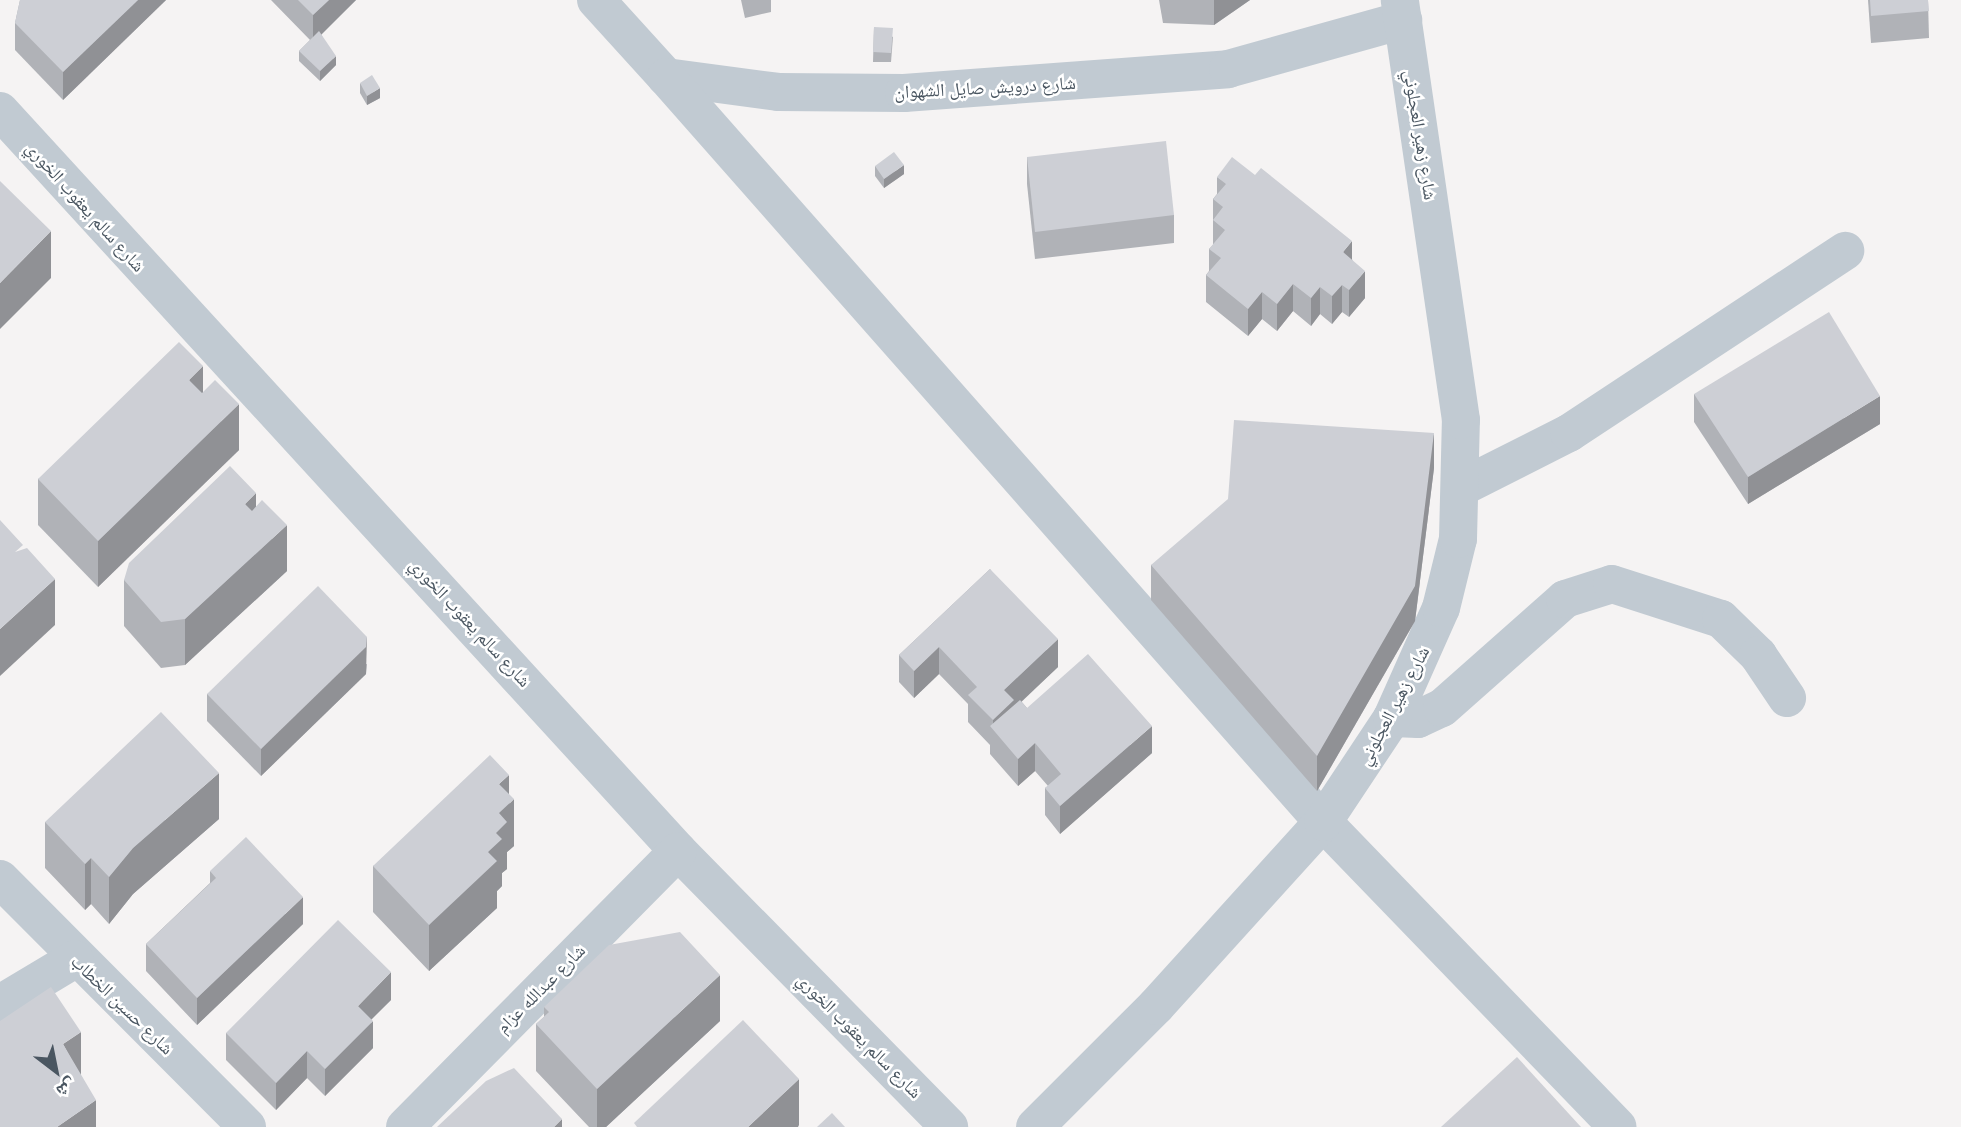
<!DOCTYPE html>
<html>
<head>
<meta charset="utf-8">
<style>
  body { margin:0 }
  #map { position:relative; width:1961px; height:1127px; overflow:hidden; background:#f5f3f3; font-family:"PT Sans","Noto Naskh Arabic",sans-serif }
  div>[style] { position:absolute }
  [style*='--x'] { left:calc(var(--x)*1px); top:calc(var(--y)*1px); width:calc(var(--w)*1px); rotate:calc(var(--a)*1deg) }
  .minor>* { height:38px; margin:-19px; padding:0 19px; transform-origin:19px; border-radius:19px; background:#c1cad2 }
  .wall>* { inset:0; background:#b0b2b7 }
  .shaded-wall>* { inset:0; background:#909195 }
  .building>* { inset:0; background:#cdcfd5 }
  span { translate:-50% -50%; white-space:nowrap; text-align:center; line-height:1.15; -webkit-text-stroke:5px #fff; paint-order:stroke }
  .street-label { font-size:18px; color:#4a5661 }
  .north { position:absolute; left:21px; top:1036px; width:70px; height:70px; -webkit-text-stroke:5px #fff; paint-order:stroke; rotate:148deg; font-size:19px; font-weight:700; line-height:28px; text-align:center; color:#4a5661 }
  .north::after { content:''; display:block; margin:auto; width:24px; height:32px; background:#4a5661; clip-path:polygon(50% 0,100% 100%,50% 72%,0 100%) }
</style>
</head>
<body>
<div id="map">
  <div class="minor">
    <i style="--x:596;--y:0;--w:104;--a:47.7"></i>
    <i style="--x:666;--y:77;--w:113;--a:7.6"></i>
    <i style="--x:778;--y:92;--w:126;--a:0.5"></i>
    <i style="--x:904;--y:93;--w:325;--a:-4.2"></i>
    <i style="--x:1228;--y:69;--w:182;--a:-15.6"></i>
    <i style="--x:666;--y:77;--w:993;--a:48.59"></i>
    <i style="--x:1323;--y:822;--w:424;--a:46"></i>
    <i style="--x:0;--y:111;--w:1004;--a:47.5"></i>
    <i style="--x:678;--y:851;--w:387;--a:45.5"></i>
    <i style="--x:1462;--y:487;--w:120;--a:-26.8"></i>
    <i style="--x:1569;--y:433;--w:331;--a:-33.4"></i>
    <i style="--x:1392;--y:718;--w:26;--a:2"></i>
    <i style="--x:1418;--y:719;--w:26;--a:-25"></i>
    <i style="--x:1442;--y:708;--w:164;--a:-41.5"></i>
    <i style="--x:1565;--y:599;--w:49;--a:-17.7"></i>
    <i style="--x:1612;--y:584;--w:114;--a:17.8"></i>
    <i style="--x:1721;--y:619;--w:52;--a:44.2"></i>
    <i style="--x:1758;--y:655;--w:52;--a:56"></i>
    <i style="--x:0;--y:879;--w:350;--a:45.1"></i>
    <i style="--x:0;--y:1004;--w:87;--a:-31"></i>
    <i style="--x:405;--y:1127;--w:388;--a:-45.3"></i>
    <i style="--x:1035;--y:1127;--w:171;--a:-45"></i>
    <i style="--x:1156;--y:1006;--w:248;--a:-47.8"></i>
    <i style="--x:1323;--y:822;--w:125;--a:-56.4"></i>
    <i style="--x:1392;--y:718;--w:120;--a:-66"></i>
    <i style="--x:1441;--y:608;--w:71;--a:-76.2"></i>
    <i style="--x:1458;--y:539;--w:119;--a:-88.6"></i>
    <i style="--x:1461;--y:420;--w:424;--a:-98.3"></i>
  </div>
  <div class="wall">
    <i style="clip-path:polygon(20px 0,166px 0,63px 100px,15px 50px,15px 23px)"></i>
    <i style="clip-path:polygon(271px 0,356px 0,321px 34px,336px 65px,320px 81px,299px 61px,299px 51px,310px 40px)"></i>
    <i style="clip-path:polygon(741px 0,771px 0,771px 12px,745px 18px)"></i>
    <i style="clip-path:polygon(1159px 0,1250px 0,1214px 25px,1163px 23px)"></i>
    <i style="clip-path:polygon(1868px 0,1928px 0,1929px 38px,1871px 43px)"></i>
    <i style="clip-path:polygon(874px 27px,893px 37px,891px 62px,873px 62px)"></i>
    <i style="clip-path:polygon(360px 83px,380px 98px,367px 105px,360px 93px)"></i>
    <i style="clip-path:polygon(1027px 157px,1174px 215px,1174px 243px,1035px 259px,1027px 184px)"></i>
    <i style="clip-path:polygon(875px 166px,904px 174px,884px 188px,875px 176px)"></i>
    <i style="clip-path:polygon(1217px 177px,1352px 259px,1365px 298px,1349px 317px,1342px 312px,1332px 324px,1320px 314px,1311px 326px,1293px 311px,1277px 331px,1262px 319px,1248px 336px,1206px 302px,1206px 275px,1209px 271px,1209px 249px,1213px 245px,1213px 199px,1217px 194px)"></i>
    <i style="clip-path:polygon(203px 392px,239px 450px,98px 587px,38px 525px,38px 479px)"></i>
    <i style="clip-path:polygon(1694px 394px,1880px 424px,1748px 504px,1694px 422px)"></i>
    <i style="clip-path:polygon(1434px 468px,1415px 621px,1317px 791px,1151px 600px,1151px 565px)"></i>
    <i style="clip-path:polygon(256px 506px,287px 571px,185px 665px,161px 668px,124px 626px,124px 580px)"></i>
    <i style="clip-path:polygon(990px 569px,1058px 667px,1021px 701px,1027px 708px,1152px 753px,1060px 834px,1045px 815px,1045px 788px,1048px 786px,1035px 771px,1018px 786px,990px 754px,990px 745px,968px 722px,968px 704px,939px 674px,914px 698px,899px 682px,899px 655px)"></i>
    <i style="clip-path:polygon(367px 664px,366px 674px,261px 776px,207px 721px,207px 694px)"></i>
    <i style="clip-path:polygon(509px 794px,514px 846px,507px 852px,507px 869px,502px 873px,502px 886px,497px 891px,497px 908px,429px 971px,373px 912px,373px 866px)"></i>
    <i style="clip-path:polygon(219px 819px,133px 894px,109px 924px,91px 904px,85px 910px,45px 868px,45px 822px)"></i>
    <i style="clip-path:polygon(210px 871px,303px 924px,197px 1025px,146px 971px,146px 944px,210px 883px)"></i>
    <i style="clip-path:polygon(391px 1000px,371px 1019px,373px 1048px,325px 1096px,307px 1078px,276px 1110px,226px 1060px,226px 1033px)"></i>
    <i style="clip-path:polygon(544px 1007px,720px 1021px,606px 1127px,589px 1127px,536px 1071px,536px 1024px,544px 1017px)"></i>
  </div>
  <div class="shaded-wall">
    <i style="clip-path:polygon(138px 0,166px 0,63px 100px,63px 72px)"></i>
    <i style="clip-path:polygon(329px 0,356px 0,313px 43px,313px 15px)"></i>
    <i style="clip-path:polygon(1214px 0,1250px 0,1214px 25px)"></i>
    <i style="clip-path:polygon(336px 56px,336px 65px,320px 81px,320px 71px)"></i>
    <i style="clip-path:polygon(380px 88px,380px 98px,367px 105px,367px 96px)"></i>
    <i style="clip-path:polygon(904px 165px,904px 174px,884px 188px,884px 179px)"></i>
    <i style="clip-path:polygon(51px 231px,51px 278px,0 329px,0 283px)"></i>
    <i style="clip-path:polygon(1352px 241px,1352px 269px,1343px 252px)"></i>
    <i style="clip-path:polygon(1365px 271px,1365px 298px,1349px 317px,1349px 290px)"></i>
    <i style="clip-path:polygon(1293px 284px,1293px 311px,1277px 331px,1277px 304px)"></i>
    <i style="clip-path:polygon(1342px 285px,1342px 312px,1332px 324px,1332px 296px)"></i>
    <i style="clip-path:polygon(1320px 287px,1320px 314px,1311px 326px,1311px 298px)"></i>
    <i style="clip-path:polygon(1262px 292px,1262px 319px,1248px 336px,1248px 309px)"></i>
    <i style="clip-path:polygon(203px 366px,203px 413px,189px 380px)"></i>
    <i style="clip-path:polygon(1880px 396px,1880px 424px,1748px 504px,1748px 477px)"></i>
    <i style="clip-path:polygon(239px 404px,239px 450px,98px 587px,98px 541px)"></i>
    <i style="clip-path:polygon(1434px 433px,1434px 468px,1415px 621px,1317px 791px,1317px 756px)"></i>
    <i style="clip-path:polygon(256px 493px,256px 539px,245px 504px)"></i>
    <i style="clip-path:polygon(287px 525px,287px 571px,185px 665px,185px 619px)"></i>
    <i style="clip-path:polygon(55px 579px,55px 625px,0 676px,0 629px)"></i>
    <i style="clip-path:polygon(367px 637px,366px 674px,261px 776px,261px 749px)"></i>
    <i style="clip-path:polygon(1058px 639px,1058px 667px,993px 729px,993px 720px,1004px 690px)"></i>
    <i style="clip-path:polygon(939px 647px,939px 674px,914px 698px,914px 671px)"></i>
    <i style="clip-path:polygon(1152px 726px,1152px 753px,1060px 834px,1060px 806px)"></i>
    <i style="clip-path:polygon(1035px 743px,1035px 771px,1018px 786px,1018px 759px)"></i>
    <i style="clip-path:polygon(219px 773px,219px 819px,133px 894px,109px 924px,109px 877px,133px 848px)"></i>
    <i style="clip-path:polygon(509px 775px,509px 804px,514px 799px,514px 846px,507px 852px,507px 869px,502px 873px,502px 886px,497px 891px,497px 908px,429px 971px,429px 925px,488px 852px,496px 833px,499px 784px)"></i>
    <i style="clip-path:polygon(91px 858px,91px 904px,85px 910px,85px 864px)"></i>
    <i style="clip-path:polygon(303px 897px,303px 924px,197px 1025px,197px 998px)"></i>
    <i style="clip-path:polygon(391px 972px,391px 1000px,358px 1033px,358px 1006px)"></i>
    <i style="clip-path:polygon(720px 975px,720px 1021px,606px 1127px,597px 1127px,597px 1089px)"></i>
    <i style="clip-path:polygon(373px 1021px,373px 1048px,325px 1096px,325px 1069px)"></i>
    <i style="clip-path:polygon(81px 1032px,81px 1078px,63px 1044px)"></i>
    <i style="clip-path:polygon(307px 1051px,307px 1078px,276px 1110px,276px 1083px)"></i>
    <i style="clip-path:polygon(799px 1079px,799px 1125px,798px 1127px,748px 1127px)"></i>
    <i style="clip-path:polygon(96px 1100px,96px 1127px,57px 1127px)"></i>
    <i style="clip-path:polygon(562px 1119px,562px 1127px,554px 1127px)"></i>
  </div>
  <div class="building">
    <i style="clip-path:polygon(20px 0,138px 0,63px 72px,15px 23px)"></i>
    <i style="clip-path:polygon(298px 0,329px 0,313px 15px)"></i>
    <i style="clip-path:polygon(1870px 0,1928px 0,1929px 11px,1871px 16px)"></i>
    <i style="clip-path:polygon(874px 27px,893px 28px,891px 53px,873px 52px)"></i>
    <i style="clip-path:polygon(319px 31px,336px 56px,320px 71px,299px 51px)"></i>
    <i style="clip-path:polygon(372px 75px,380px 88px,367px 96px,360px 83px)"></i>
    <i style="clip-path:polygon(1166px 141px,1174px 215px,1035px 232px,1027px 157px)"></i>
    <i style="clip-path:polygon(894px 152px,904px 165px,884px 179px,875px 166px)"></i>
    <i style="clip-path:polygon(1232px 157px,1255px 175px,1261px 168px,1352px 241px,1343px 252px,1365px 271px,1349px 290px,1342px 285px,1332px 296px,1320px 287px,1311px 298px,1293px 284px,1277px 304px,1262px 292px,1248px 309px,1206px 275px,1221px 258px,1209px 249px,1225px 230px,1213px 220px,1223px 207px,1213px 199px,1226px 184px,1217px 177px)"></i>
    <i style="clip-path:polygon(0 181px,51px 231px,0 283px)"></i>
    <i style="clip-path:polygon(1829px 312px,1880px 396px,1748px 477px,1694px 394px)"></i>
    <i style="clip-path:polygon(179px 342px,203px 366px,189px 380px,202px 393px,215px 380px,239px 404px,98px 541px,38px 479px)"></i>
    <i style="clip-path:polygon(1234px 420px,1434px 433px,1415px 586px,1317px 756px,1151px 565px,1228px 499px)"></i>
    <i style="clip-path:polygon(230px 466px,256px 493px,245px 504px,252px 511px,262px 500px,287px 525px,185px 619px,161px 622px,124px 580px,129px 563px)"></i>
    <i style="clip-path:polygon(0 520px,23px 545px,15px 552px,27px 548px,55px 579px,0 629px)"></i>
    <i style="clip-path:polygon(990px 569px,1058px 639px,1004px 690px,1014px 700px,993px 720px,968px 695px,977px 687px,939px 647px,914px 671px,899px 655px)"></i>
    <i style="clip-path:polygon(318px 586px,367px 637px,366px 647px,261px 749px,207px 694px)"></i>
    <i style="clip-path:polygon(1088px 654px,1152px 726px,1060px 806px,1045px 788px,1061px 774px,1035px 743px,1018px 759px,990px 726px,1020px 700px,1027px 708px)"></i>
    <i style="clip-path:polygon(161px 712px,219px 773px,133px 848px,109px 877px,91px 858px,85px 864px,45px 822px)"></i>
    <i style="clip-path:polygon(490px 755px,509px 775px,499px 784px,514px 799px,499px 813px,507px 822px,496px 833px,502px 839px,488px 852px,497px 861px,429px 925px,373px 866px)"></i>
    <i style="clip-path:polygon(246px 837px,303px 897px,197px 998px,146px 944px,216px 878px,210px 871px)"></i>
    <i style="clip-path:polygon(338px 920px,391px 972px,358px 1006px,373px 1021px,325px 1069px,307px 1051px,276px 1083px,226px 1033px)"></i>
    <i style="clip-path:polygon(680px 932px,720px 975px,597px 1089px,536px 1024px,549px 1012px,544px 1007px,609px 945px)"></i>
    <i style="clip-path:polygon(51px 987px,81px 1032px,63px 1044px,96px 1100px,57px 1127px,0 1127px,0 1021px)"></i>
    <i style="clip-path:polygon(743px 1020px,799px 1079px,748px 1127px,637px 1127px,634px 1123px)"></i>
    <i style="clip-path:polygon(1517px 1057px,1581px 1127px,1441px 1127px)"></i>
    <i style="clip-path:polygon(514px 1068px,562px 1119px,554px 1127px,437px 1127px,486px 1081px)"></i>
    <i style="clip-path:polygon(832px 1113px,845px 1127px,817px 1127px)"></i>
  </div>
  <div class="street-label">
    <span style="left:985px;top:88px;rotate:-3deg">شارع درويش صايل الشهوان</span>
    <span style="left:1420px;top:135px;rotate:81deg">شارع زهير العجلوني</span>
    <span style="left:85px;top:207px;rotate:48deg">شارع سالم يعقوب الخوري</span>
    <span style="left:470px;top:623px;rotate:47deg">شارع سالم يعقوب الخوري</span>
    <span style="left:1394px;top:706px;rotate:-62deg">شارع زهير العجلوني</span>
    <span style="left:541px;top:989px;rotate:-45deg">شارع عبدالله عزام</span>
    <span style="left:122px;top:1005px;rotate:44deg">شارع حسين الخطاب</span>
    <span style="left:859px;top:1036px;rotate:45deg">شارع سالم يعقوب الخوري</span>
  </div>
  <div class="north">ش</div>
</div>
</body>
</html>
